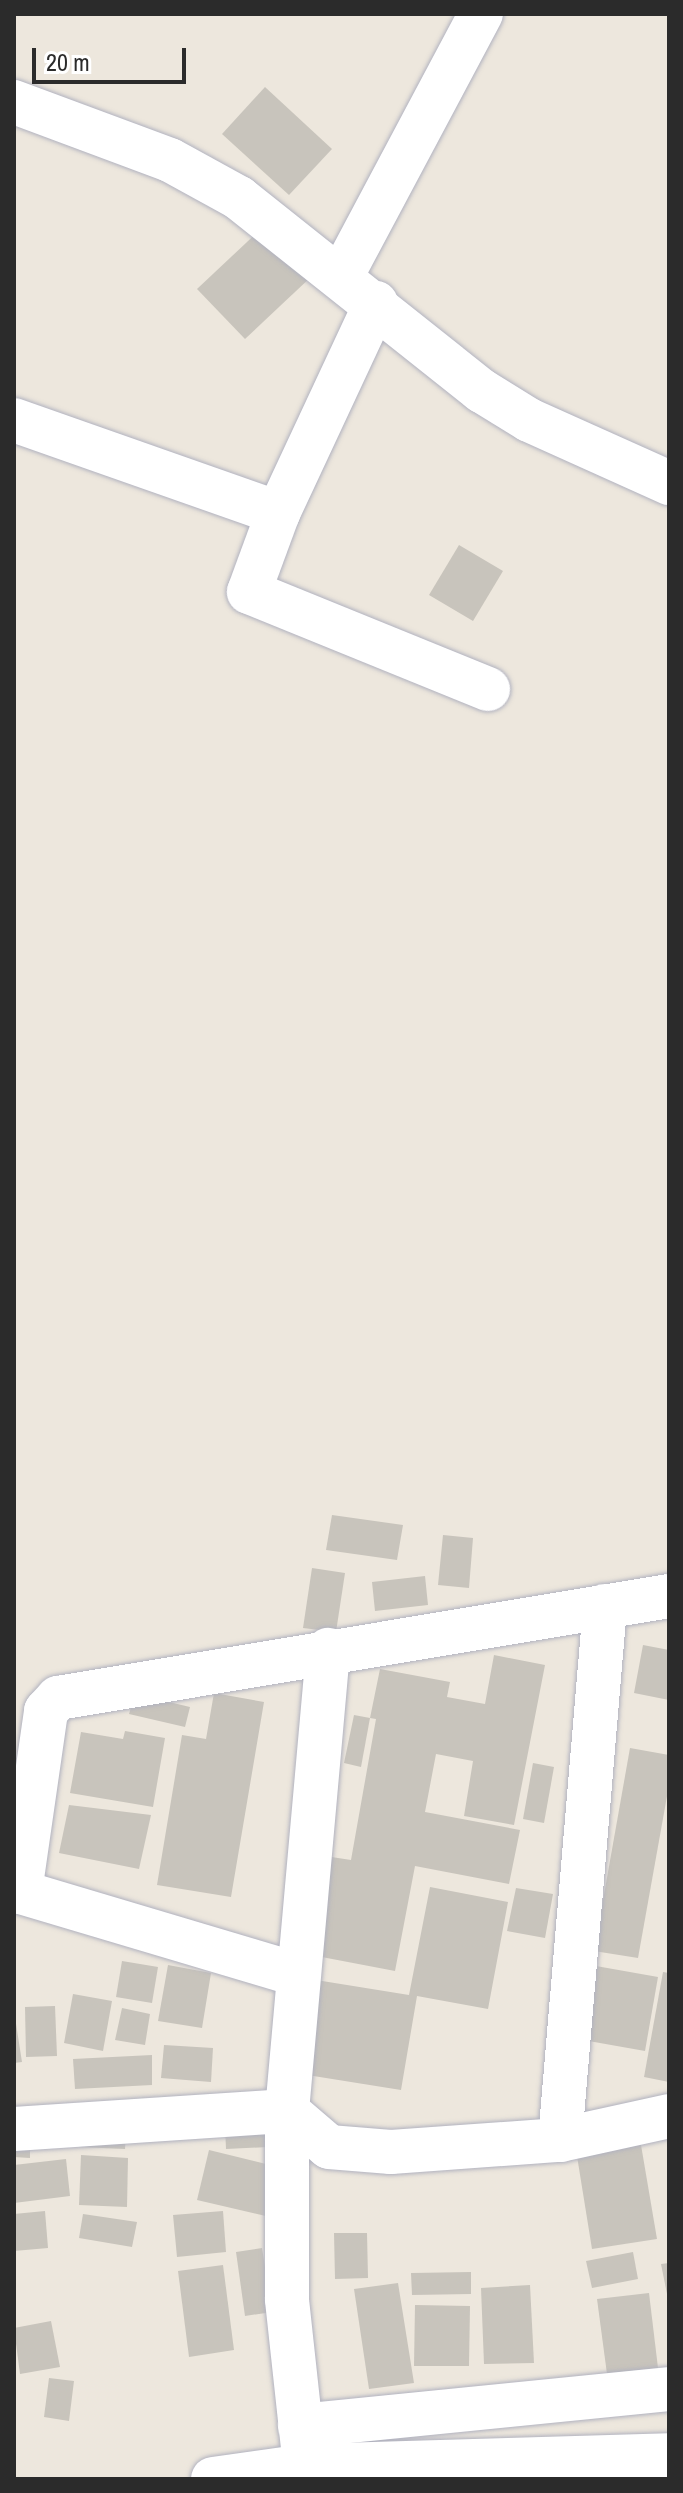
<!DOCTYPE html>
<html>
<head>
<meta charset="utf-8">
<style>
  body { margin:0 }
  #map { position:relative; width:683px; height:2493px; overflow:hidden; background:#ede7dd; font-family:"Archivo Narrow",sans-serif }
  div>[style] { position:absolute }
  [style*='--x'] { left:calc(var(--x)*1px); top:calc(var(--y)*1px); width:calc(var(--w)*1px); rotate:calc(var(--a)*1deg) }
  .building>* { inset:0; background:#c8c4bc }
  .roads { filter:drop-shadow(0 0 2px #b1b2bf) drop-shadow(0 0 2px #b1b2bf) }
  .minor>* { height:44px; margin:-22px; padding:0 22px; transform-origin:22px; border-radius:22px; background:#fff }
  span { translate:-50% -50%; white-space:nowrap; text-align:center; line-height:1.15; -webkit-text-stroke:7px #fff; paint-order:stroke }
  .frame { position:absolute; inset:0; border:16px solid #2b2b2b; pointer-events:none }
  .scale { position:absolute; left:32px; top:48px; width:154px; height:36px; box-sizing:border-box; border:4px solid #2b2b2b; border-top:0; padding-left:10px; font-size:24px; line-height:28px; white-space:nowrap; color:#2b2b2b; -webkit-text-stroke:6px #fff; paint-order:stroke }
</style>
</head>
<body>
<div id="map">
  <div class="building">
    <i style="clip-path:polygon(265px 87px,332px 149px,289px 195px,222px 134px)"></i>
    <i style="clip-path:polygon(264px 226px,312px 276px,245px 339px,197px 289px)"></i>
    <i style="clip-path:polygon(459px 545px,503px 571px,473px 621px,429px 595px)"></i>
    <i style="clip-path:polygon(332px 1515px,403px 1525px,397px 1560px,326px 1550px)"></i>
    <i style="clip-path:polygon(443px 1535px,473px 1538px,469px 1588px,438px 1585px)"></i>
    <i style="clip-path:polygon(312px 1568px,345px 1573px,336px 1632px,303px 1628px)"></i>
    <i style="clip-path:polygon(425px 1576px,428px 1605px,375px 1611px,372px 1582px)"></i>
    <i style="clip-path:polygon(643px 1645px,669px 1650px,669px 1700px,634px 1693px)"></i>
    <i style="clip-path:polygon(494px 1655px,545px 1665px,514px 1825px,464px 1816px,473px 1761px,436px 1754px,425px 1812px,520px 1830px,509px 1884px,415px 1866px,395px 1971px,306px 1954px,325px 1856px,351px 1860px,376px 1719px,370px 1718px,380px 1669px,450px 1682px,447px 1697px,485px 1704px)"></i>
    <i style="clip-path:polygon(214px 1693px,264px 1702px,231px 1897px,157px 1885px,182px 1735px,206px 1739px)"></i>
    <i style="clip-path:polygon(135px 1694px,190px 1707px,185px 1727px,129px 1714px)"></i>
    <i style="clip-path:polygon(354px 1715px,370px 1718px,361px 1767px,344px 1763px)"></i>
    <i style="clip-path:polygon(125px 1731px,165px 1738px,153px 1807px,70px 1793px,81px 1732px,123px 1739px)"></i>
    <i style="clip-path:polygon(630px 1748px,669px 1755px,669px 1785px,638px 1958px,594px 1951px)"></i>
    <i style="clip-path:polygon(533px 1763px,554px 1767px,544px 1823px,523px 1819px)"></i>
    <i style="clip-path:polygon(69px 1805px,151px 1815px,139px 1869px,59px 1853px)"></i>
    <i style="clip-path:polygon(430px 1887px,508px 1902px,488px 2009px,417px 1996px,401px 2090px,301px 2074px,316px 1980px,409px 1995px)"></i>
    <i style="clip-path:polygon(516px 1888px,553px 1894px,545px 1938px,507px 1931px)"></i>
    <i style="clip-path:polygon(122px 1961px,158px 1967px,152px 2003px,116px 1997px)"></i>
    <i style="clip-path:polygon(168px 1965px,211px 1973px,202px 2028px,158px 2021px)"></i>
    <i style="clip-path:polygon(596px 1966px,658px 1977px,645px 2051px,583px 2040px)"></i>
    <i style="clip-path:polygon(663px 1972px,669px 1973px,669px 2082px,644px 2077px)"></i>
    <i style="clip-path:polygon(73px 1994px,112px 2001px,103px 2051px,64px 2043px)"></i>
    <i style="clip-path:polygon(55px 2006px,57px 2056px,26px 2057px,25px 2007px)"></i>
    <i style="clip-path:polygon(122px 2008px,150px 2014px,145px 2045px,115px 2040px)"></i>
    <i style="clip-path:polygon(14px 2011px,22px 2062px,14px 2063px)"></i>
    <i style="clip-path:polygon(164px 2045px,213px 2048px,211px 2082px,161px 2078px)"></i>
    <i style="clip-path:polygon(152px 2055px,152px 2085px,75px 2089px,73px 2059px)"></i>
    <i style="clip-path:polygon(267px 2124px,268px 2147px,226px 2149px,225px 2126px)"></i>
    <i style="clip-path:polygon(80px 2131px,126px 2133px,125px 2149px,79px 2147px)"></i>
    <i style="clip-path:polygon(14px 2138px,30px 2139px,30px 2158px,14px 2157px)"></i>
    <i style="clip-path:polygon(640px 2139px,657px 2239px,592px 2249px,576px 2150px)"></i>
    <i style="clip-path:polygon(209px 2150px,282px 2168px,270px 2217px,197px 2200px)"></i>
    <i style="clip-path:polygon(81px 2155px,128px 2158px,127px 2207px,79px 2205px)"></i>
    <i style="clip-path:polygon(66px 2159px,70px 2196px,14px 2203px,14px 2165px)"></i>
    <i style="clip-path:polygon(45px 2211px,48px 2248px,14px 2251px,14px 2214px)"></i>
    <i style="clip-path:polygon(223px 2211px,226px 2252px,177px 2257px,173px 2215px)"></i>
    <i style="clip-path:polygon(83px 2214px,137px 2222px,132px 2247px,79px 2238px)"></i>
    <i style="clip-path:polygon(334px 2233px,367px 2233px,368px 2278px,335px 2279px)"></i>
    <i style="clip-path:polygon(262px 2248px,272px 2312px,245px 2316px,236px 2252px)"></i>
    <i style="clip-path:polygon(633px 2252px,638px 2279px,592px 2288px,586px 2261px)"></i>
    <i style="clip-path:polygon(669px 2263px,669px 2299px,668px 2299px,661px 2264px)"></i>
    <i style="clip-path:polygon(223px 2265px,234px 2350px,189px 2357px,178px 2271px)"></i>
    <i style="clip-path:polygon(471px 2272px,471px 2294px,412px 2295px,411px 2273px)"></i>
    <i style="clip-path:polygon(398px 2283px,414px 2383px,369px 2389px,354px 2289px)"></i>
    <i style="clip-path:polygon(530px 2285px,534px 2363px,484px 2364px,481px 2288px)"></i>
    <i style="clip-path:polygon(649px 2293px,658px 2368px,607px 2374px,597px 2299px)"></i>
    <i style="clip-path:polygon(415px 2305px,470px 2306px,469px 2366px,414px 2366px)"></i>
    <i style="clip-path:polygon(51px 2321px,60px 2367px,20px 2374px,14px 2328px)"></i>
    <i style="clip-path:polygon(49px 2378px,74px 2381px,69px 2421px,44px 2417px)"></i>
  </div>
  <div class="roads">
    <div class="minor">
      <i style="--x:14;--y:102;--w:166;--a:20.4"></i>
      <i style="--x:170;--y:160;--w:79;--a:28.8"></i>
      <i style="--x:239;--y:198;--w:310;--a:38.5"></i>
      <i style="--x:482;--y:391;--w:55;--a:31.7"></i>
      <i style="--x:529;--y:420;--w:154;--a:24.2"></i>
      <i style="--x:342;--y:275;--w:296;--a:-62"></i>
      <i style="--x:376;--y:303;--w:232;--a:115"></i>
      <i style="--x:278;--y:513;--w:84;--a:110.2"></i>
      <i style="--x:249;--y:592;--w:258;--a:22.1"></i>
      <i style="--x:14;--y:420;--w:280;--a:19.4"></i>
      <i style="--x:14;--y:1890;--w:293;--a:16.6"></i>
      <i style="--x:20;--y:1892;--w:183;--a:-81.8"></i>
      <i style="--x:46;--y:1711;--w:18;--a:-47"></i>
      <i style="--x:58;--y:1698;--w:619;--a:-9.48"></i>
      <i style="--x:14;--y:2129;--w:274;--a:-3.8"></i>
      <i style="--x:287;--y:2111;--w:55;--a:40.6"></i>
      <i style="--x:329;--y:2147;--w:62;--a:4.6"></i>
      <i style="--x:391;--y:2152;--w:169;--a:-4.1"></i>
      <i style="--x:560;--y:2140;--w:112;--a:-12.4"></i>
      <i style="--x:560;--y:2140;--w:536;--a:-85.18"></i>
      <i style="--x:300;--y:2426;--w:371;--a:-5.7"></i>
      <i style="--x:305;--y:2466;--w:168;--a:-96.2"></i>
      <i style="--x:287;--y:2299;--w:188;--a:-90"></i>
      <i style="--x:287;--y:2111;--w:463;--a:-84.9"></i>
      <i style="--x:213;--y:2479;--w:93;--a:-8"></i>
      <i style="--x:305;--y:2466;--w:364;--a:-1.7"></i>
    </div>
  </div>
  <div class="frame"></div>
  <div class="scale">20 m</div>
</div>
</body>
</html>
